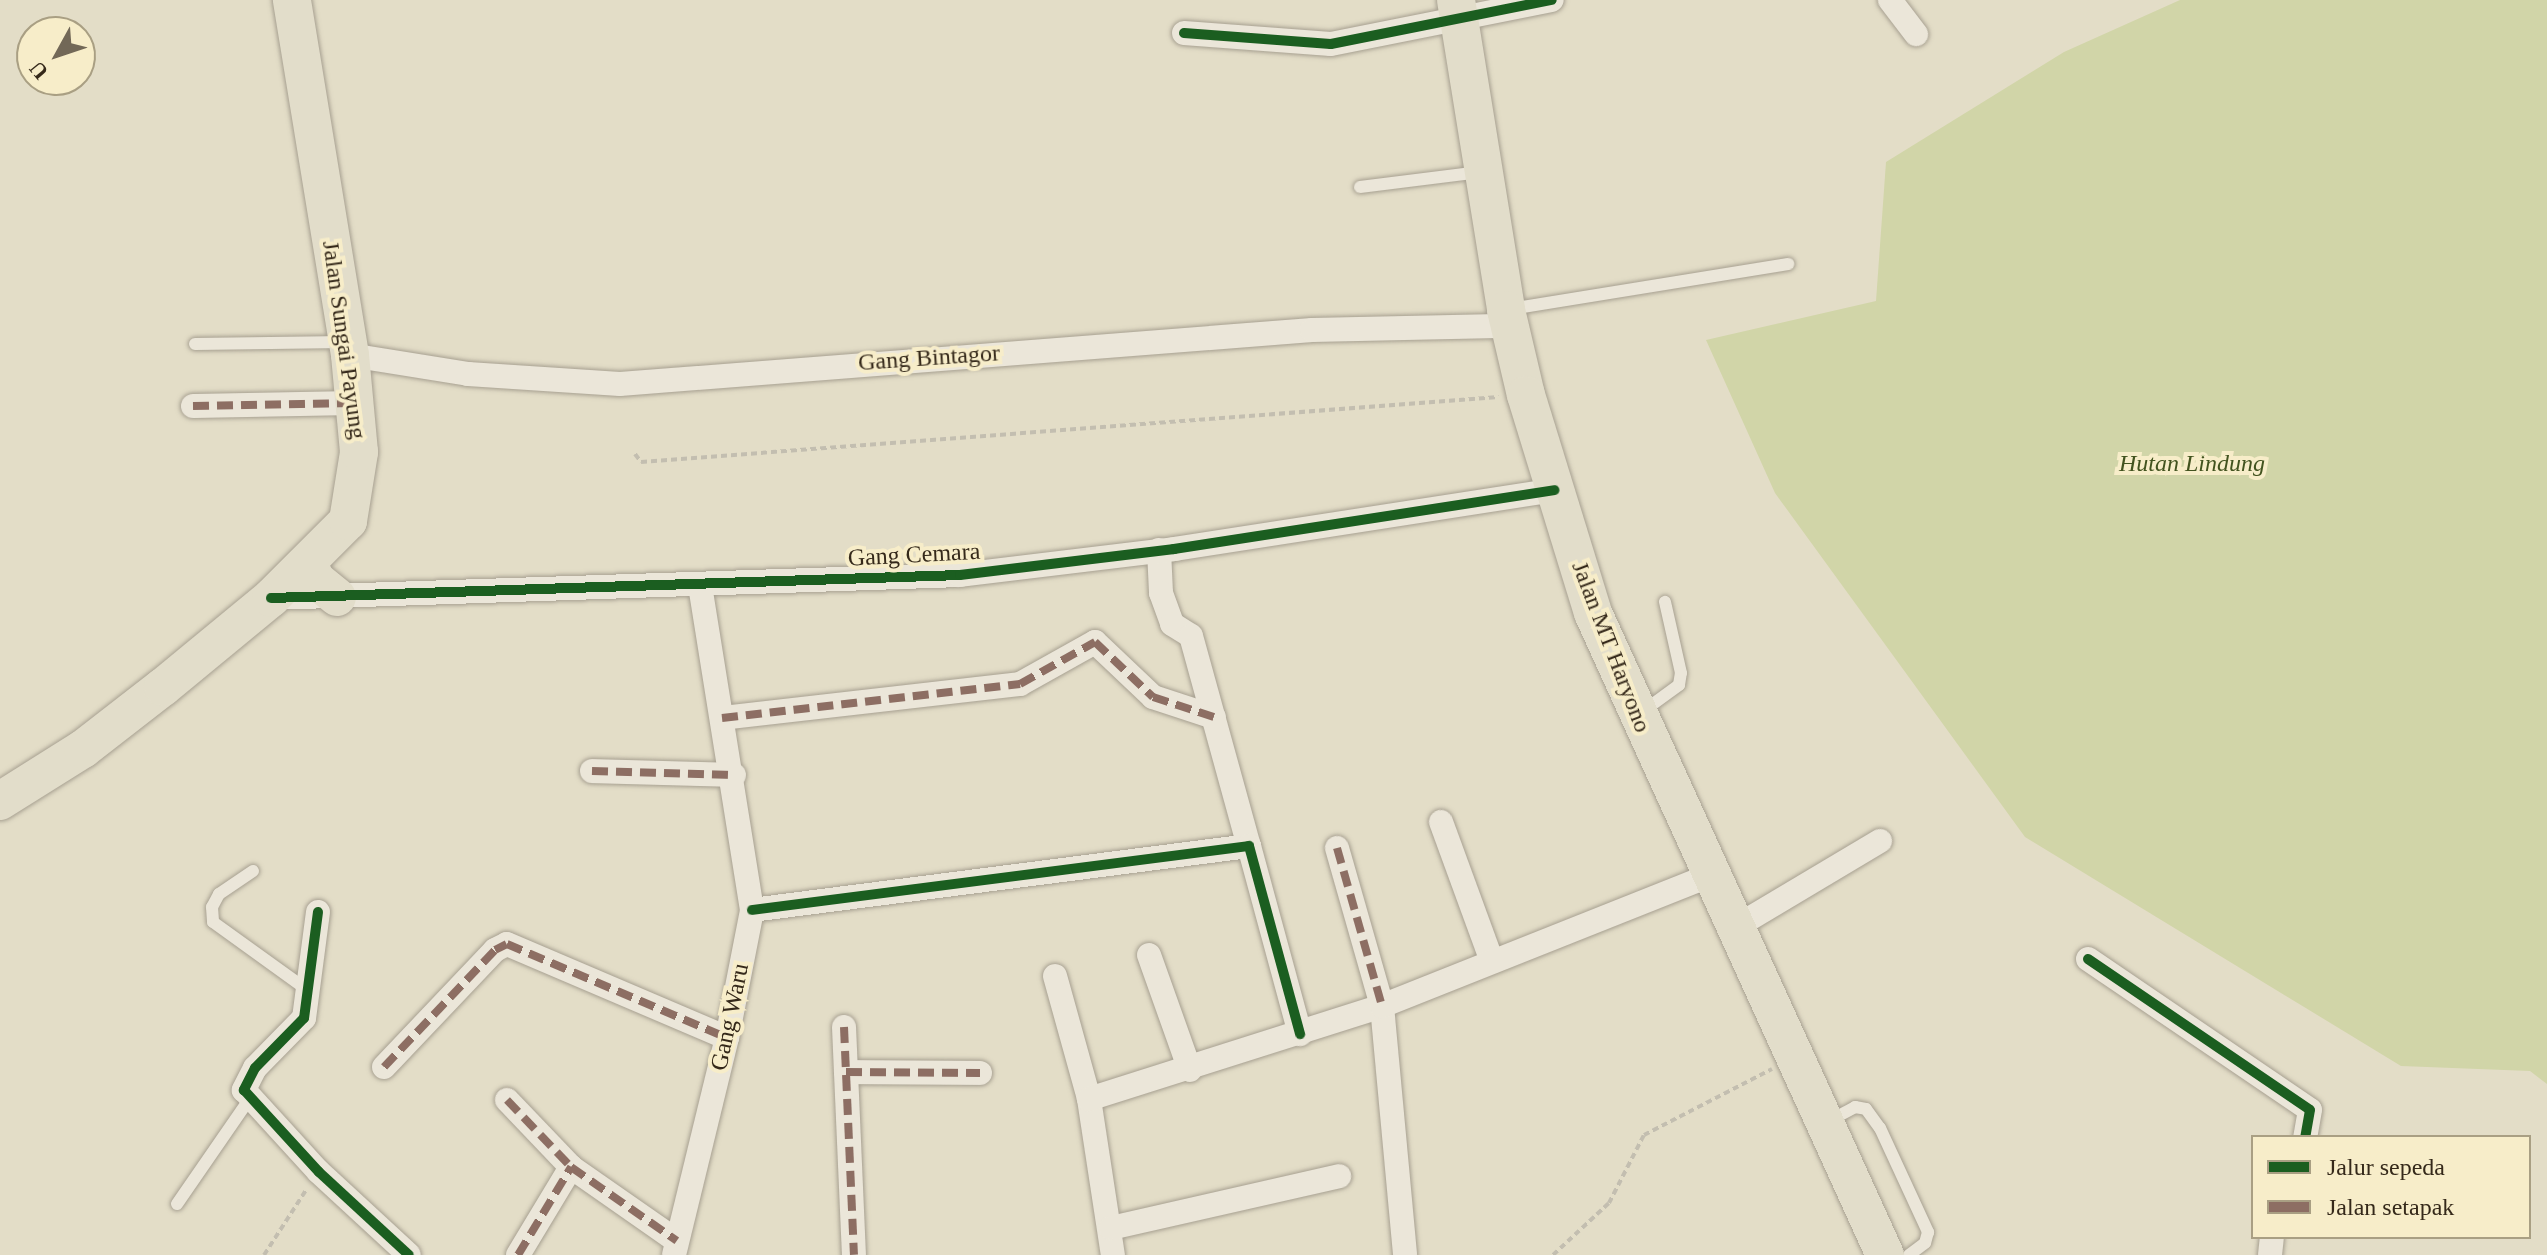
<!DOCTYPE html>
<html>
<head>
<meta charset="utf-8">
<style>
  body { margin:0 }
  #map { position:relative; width:2547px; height:1255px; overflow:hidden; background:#e3ddc7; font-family:Georgia,serif }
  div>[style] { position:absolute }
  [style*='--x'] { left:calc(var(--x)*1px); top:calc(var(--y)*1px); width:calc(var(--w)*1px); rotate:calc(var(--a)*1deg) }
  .green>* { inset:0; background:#d1d5a8 }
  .path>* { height:4px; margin-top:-2px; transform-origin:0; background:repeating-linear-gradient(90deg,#c3beb0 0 6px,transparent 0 10px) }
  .roads { filter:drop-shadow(0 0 2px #a7a091) drop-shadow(0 0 2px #a7a091) }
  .lane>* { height:12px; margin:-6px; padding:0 6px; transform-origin:6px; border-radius:6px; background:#ebe6d9 }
  .street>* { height:24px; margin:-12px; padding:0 12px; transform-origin:12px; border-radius:12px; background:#ebe6d9 }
  .primary>* { height:38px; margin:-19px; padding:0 19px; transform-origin:19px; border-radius:19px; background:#e2ddca }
  .quiet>* { height:8px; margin-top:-4px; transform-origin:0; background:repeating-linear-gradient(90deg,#8d6e63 0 16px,transparent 0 24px) }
  .cycleway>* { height:10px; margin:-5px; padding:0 5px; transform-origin:5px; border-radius:5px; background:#1b5e20 }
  span { translate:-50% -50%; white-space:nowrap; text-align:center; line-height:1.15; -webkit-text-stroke:8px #f7edc9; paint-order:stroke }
  .street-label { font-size:24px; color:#35291a }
  .park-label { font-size:24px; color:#42531f; font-style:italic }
  .legend { position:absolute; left:2251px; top:1135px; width:280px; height:104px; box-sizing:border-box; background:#f7edc9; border:2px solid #a99f83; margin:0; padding:10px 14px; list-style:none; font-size:24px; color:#35291a }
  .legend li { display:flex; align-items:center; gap:16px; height:40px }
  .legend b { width:40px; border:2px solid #a99f83 }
  .north { position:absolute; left:16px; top:16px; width:80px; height:80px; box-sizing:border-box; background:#f7edc9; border:2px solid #a99f83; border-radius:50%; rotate:230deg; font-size:22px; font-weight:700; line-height:32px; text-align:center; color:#35291a }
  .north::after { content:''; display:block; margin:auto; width:28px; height:36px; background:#726857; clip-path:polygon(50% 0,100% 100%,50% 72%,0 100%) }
</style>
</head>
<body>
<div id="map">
  <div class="green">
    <i style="clip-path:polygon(2180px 0,2547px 0,2547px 1084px,2530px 1071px,2401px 1066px,2025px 837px,1775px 493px,1706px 340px,1876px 301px,1886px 162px,2064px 52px)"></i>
  </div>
  <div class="path">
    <i style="--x:635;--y:454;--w:10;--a:53"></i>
    <i style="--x:641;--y:462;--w:860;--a:-4.33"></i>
    <i style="--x:264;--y:1255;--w:77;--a:-57.1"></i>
    <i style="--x:1553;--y:1255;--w:76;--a:-42.9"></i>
    <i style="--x:1609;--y:1203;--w:76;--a:-62.8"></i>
    <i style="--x:1644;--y:1135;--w:144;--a:-27.3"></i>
  </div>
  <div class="roads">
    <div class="lane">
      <i style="--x:1360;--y:187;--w:121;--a:-7.1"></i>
      <i style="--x:1510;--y:309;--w:282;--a:-9.2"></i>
      <i style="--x:195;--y:344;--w:150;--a:-0.8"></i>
      <i style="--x:1642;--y:712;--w:46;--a:-36.1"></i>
      <i style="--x:1679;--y:685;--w:12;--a:-81"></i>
      <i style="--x:1681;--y:673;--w:73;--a:-102.7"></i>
      <i style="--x:253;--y:871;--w:41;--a:145.9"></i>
      <i style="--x:219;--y:894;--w:15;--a:118"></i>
      <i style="--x:212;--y:907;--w:15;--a:86"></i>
      <i style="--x:213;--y:922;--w:120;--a:35.8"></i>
      <i style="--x:1827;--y:1122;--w:32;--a:-28"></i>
      <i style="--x:1855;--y:1107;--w:11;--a:10"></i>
      <i style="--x:1866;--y:1109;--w:24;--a:54"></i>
      <i style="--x:1880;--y:1128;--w:115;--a:65.2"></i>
      <i style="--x:1928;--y:1232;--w:11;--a:105"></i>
      <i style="--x:1925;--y:1243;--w:20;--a:143"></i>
      <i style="--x:177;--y:1204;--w:125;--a:-55.4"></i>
    </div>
    <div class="street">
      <i style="--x:1890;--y:0;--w:43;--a:52.6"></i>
      <i style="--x:1184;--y:33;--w:147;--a:4.3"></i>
      <i style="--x:1331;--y:44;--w:225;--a:-11.3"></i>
      <i style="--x:350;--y:355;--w:120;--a:9.1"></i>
      <i style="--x:468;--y:374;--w:152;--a:3.8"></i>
      <i style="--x:620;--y:384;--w:694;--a:-4.46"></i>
      <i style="--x:1312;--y:330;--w:198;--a:-1.2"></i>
      <i style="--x:193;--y:406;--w:162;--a:-1.1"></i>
      <i style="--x:1159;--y:550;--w:43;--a:87.3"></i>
      <i style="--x:1161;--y:593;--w:33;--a:70"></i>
      <i style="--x:1172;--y:624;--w:22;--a:32"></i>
      <i style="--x:1191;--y:636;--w:218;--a:74.6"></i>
      <i style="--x:271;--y:598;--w:689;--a:-1.91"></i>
      <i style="--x:960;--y:575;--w:216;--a:-6.9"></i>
      <i style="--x:1174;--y:549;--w:385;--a:-8.8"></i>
      <i style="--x:722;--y:718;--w:300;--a:-6.5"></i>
      <i style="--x:1020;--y:684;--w:86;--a:-29.2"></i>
      <i style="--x:1095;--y:642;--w:80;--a:43.5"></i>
      <i style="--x:1153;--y:697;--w:64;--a:18.2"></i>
      <i style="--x:592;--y:771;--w:142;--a:1.6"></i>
      <i style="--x:1441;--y:822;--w:148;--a:69.9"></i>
      <i style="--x:1337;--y:848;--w:164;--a:74.1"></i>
      <i style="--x:1382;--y:1006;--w:250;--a:84.7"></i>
      <i style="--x:752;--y:910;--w:501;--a:-7.34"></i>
      <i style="--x:1249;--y:846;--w:195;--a:74.8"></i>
      <i style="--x:318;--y:912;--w:107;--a:97.5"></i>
      <i style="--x:304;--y:1018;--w:70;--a:134.4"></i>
      <i style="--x:255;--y:1068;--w:25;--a:117"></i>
      <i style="--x:244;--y:1090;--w:111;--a:47.6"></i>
      <i style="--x:319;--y:1172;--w:122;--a:42.7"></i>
      <i style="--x:1734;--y:928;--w:170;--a:-30.8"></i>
      <i style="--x:1149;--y:955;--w:122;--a:70.4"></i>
      <i style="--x:2088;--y:959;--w:268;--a:34.2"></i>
      <i style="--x:2310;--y:1110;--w:27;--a:100"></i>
      <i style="--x:1055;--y:976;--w:128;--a:74.5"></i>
      <i style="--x:1089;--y:1099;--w:158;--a:81.3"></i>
      <i style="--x:844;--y:1027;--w:228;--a:87.5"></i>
      <i style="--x:384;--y:1067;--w:161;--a:-46.5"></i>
      <i style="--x:495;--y:950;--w:13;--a:-27"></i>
      <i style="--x:507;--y:944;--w:239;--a:23.1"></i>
      <i style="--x:846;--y:1072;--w:134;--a:0.4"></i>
      <i style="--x:1089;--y:1099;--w:307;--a:-17.6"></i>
      <i style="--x:1382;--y:1006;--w:354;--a:-21.7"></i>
      <i style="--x:507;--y:1100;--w:93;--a:46.3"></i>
      <i style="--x:571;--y:1167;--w:129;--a:34.9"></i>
      <i style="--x:1111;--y:1228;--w:234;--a:-12.8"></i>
      <i style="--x:518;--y:1255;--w:103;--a:-58.9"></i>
      <i style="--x:674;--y:1255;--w:223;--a:-76.3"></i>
      <i style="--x:727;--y:1038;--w:130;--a:-78.9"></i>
      <i style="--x:752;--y:910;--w:330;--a:-99.1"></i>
      <i style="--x:2270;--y:1255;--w:18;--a:-84"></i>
    </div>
    <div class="primary">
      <i style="--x:1456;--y:0;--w:314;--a:80.8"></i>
      <i style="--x:1506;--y:310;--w:87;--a:76.8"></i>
      <i style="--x:1526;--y:395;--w:228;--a:72.9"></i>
      <i style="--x:1593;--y:613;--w:705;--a:65.54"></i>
      <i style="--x:308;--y:563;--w:19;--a:65"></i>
      <i style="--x:316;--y:580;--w:27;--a:39"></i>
      <i style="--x:0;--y:801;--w:98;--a:-32.1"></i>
      <i style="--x:83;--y:749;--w:101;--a:-37.8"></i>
      <i style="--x:163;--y:687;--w:140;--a:-39.5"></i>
      <i style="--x:271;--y:598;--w:109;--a:-45"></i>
      <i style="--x:348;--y:521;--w:70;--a:-80.9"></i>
      <i style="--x:359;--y:452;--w:97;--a:-95.3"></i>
      <i style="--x:350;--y:355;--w:360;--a:-99.3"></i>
    </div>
  </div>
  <div class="quiet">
    <i style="--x:193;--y:406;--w:162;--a:-1.1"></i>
    <i style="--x:722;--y:718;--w:300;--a:-6.5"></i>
    <i style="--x:1020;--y:684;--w:86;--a:-29.2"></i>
    <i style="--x:1095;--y:642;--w:80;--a:43.5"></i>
    <i style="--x:1153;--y:697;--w:64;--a:18.2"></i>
    <i style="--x:592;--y:771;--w:142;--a:1.6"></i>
    <i style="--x:1337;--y:848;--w:164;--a:74.1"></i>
    <i style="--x:844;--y:1027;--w:228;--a:87.5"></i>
    <i style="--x:384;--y:1067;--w:161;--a:-46.5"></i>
    <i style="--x:495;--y:950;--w:13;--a:-27"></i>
    <i style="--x:507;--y:944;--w:239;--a:23.1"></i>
    <i style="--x:846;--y:1072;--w:134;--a:0.4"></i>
    <i style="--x:507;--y:1100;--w:93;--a:46.3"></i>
    <i style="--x:571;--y:1167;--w:129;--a:34.9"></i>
    <i style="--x:518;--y:1255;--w:103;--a:-58.9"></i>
  </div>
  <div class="cycleway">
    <i style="--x:1184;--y:33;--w:147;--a:4.3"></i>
    <i style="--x:1331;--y:44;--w:225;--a:-11.3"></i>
    <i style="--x:271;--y:598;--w:689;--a:-1.91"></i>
    <i style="--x:960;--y:575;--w:216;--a:-6.9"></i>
    <i style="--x:1174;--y:549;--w:385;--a:-8.8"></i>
    <i style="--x:752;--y:910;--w:501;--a:-7.34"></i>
    <i style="--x:1249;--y:846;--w:195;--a:74.8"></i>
    <i style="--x:318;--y:912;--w:107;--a:97.5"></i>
    <i style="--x:304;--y:1018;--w:70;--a:134.4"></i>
    <i style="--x:255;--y:1068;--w:25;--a:117"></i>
    <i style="--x:244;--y:1090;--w:111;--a:47.6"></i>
    <i style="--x:319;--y:1172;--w:122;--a:42.7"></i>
    <i style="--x:2088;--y:959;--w:268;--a:34.2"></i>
    <i style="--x:2310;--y:1110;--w:27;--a:100"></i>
  </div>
  <div class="street-label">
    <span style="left:344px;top:340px;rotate:82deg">Jalan Sungai Payung</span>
    <span style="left:929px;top:358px;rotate:-4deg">Gang Bintagor</span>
    <span style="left:914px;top:555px;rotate:-3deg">Gang Cemara</span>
    <span style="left:1611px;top:647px;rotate:69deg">Jalan MT Haryono</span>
    <span style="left:730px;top:1017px;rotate:-78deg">Gang Waru</span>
  </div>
  <div class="park-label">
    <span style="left:2192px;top:464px">Hutan Lindung</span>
  </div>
  <ul class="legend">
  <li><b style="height:10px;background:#1b5e20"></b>Jalur sepeda</li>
  <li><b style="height:10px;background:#8d6e63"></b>Jalan setapak</li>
  </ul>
  <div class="north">U</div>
</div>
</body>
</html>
